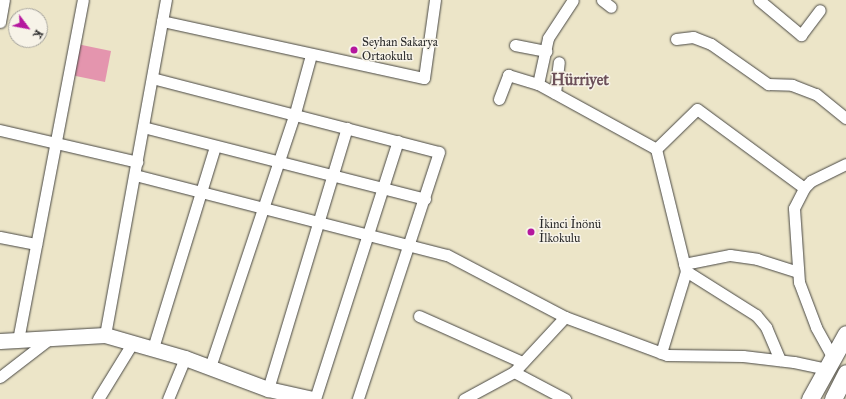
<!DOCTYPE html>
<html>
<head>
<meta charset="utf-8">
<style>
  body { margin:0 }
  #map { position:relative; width:846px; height:399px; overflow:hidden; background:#ece5c8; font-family:"IM FELL Great Primer",serif }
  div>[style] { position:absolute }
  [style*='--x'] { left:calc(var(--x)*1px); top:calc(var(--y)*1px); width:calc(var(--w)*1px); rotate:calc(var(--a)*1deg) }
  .building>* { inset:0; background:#e495ae }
  .roads { filter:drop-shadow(0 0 1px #484743) drop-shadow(0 0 1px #484743) }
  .street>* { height:11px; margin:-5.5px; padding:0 5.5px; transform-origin:5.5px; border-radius:5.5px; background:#fff }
  .secondary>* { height:15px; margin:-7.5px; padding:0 7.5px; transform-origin:7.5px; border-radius:7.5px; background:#fff }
  .primary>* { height:17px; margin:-8.5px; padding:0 8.5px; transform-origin:8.5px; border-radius:8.5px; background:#fff }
  .dots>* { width:11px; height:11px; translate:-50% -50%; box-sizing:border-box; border:2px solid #f7f3e8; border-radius:50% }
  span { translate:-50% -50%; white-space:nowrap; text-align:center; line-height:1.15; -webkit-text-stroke:3px #f7f3e8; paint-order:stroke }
  .poi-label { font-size:12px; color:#2b2b2b }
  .left { translate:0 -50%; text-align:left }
  .district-label { font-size:16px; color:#6c5059; font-weight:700 }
  .north { position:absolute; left:8px; top:8px; width:40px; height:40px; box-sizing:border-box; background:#f7f3e8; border:1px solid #a5a39c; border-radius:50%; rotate:122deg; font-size:11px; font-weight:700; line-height:16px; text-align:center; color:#2b2b2b }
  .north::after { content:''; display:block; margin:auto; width:14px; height:18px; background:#b5179e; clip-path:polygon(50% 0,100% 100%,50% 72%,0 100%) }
</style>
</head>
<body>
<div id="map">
  <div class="building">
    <i style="clip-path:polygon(77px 44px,111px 51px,105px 82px,71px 75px)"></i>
  </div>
  <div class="roads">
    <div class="street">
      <i style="--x:602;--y:0;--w:11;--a:38"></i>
      <i style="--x:759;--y:0;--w:55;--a:39.8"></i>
      <i style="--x:801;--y:35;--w:31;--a:-53"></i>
      <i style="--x:162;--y:21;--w:268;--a:12.3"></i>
      <i style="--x:424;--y:78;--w:79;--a:-82"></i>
      <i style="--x:0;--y:22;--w:22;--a:-80"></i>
      <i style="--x:676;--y:39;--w:17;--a:-7"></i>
      <i style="--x:693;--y:37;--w:19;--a:21"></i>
      <i style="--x:711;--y:44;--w:70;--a:35.1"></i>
      <i style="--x:768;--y:84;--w:24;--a:2"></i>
      <i style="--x:792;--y:85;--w:26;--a:21"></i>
      <i style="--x:816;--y:94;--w:38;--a:39"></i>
      <i style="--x:515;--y:45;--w:32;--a:11"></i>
      <i style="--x:152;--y:78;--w:296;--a:14.5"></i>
      <i style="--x:439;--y:152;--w:260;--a:108.2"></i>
      <i style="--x:538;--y:84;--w:47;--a:-77.7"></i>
      <i style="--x:548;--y:38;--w:45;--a:-56.7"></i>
      <i style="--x:555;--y:93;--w:31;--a:-83"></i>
      <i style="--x:499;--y:99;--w:26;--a:-69"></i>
      <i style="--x:508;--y:75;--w:31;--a:17"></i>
      <i style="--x:538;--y:84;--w:135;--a:28.8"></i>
      <i style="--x:656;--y:149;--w:126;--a:76.2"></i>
      <i style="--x:686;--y:271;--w:83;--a:32.2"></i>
      <i style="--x:756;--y:315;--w:16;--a:50"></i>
      <i style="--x:766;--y:327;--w:36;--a:67"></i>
      <i style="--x:143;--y:127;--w:291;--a:14.3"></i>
      <i style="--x:0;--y:130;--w:141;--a:13.1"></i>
      <i style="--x:656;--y:149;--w:57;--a:-44.3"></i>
      <i style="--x:697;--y:109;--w:133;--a:36.4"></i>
      <i style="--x:135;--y:175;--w:322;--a:14.4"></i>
      <i style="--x:447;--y:255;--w:133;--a:27.7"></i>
      <i style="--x:565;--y:317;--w:109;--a:20.4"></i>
      <i style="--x:667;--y:355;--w:76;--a:0.8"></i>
      <i style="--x:743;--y:356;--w:51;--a:6.7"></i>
      <i style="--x:794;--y:362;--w:33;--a:12"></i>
      <i style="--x:0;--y:237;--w:37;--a:11"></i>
      <i style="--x:684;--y:264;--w:47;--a:-11.1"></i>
      <i style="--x:730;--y:255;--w:27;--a:8"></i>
      <i style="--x:757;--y:259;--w:43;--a:17.6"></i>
      <i style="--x:419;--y:316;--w:113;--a:24.1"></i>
      <i style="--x:105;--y:335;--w:341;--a:-79.7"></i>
      <i style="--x:18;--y:340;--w:346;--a:-79.2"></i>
      <i style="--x:153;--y:348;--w:211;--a:-72.9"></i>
      <i style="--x:661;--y:353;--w:86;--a:-73"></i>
      <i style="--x:833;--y:358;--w:35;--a:-119"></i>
      <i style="--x:816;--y:327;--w:48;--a:-110.7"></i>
      <i style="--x:799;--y:282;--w:74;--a:-93.9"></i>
      <i style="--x:794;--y:208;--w:22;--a:-63"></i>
      <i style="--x:804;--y:188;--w:10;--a:-45"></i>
      <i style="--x:811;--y:181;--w:39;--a:-26"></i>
      <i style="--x:210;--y:367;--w:268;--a:-71.5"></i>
      <i style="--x:295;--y:113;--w:60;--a:-74.6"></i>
      <i style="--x:514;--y:372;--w:58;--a:27.9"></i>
      <i style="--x:0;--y:377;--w:66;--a:-37.6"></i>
      <i style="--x:268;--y:389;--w:273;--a:-73.2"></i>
      <i style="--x:98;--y:399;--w:67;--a:-58.4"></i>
      <i style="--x:168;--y:399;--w:44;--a:-67.5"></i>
      <i style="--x:315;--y:399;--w:271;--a:-72.2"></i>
      <i style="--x:464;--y:399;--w:57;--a:-28.4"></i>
      <i style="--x:514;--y:372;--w:75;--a:-47.2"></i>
    </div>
    <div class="secondary">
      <i style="--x:0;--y:341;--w:105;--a:-3.3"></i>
      <i style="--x:105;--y:335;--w:83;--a:16"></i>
      <i style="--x:185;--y:358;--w:89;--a:20.5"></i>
      <i style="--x:268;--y:389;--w:46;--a:12.5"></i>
    </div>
    <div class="primary">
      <i style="--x:810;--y:399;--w:74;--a:-61"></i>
      <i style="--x:833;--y:399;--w:29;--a:-63"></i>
    </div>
  </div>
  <div class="dots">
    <i style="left:354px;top:50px;background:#b5179e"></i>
    <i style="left:531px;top:232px;background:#b5179e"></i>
  </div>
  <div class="poi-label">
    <span class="left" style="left:362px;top:50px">Seyhan Sakarya<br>Ortaokulu</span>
    <span class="left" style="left:539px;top:232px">İkinci İnönü<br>İlkokulu</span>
  </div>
  <div class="district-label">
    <span style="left:580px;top:80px">Hürriyet</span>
  </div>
  <div class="north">K</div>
</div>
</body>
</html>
